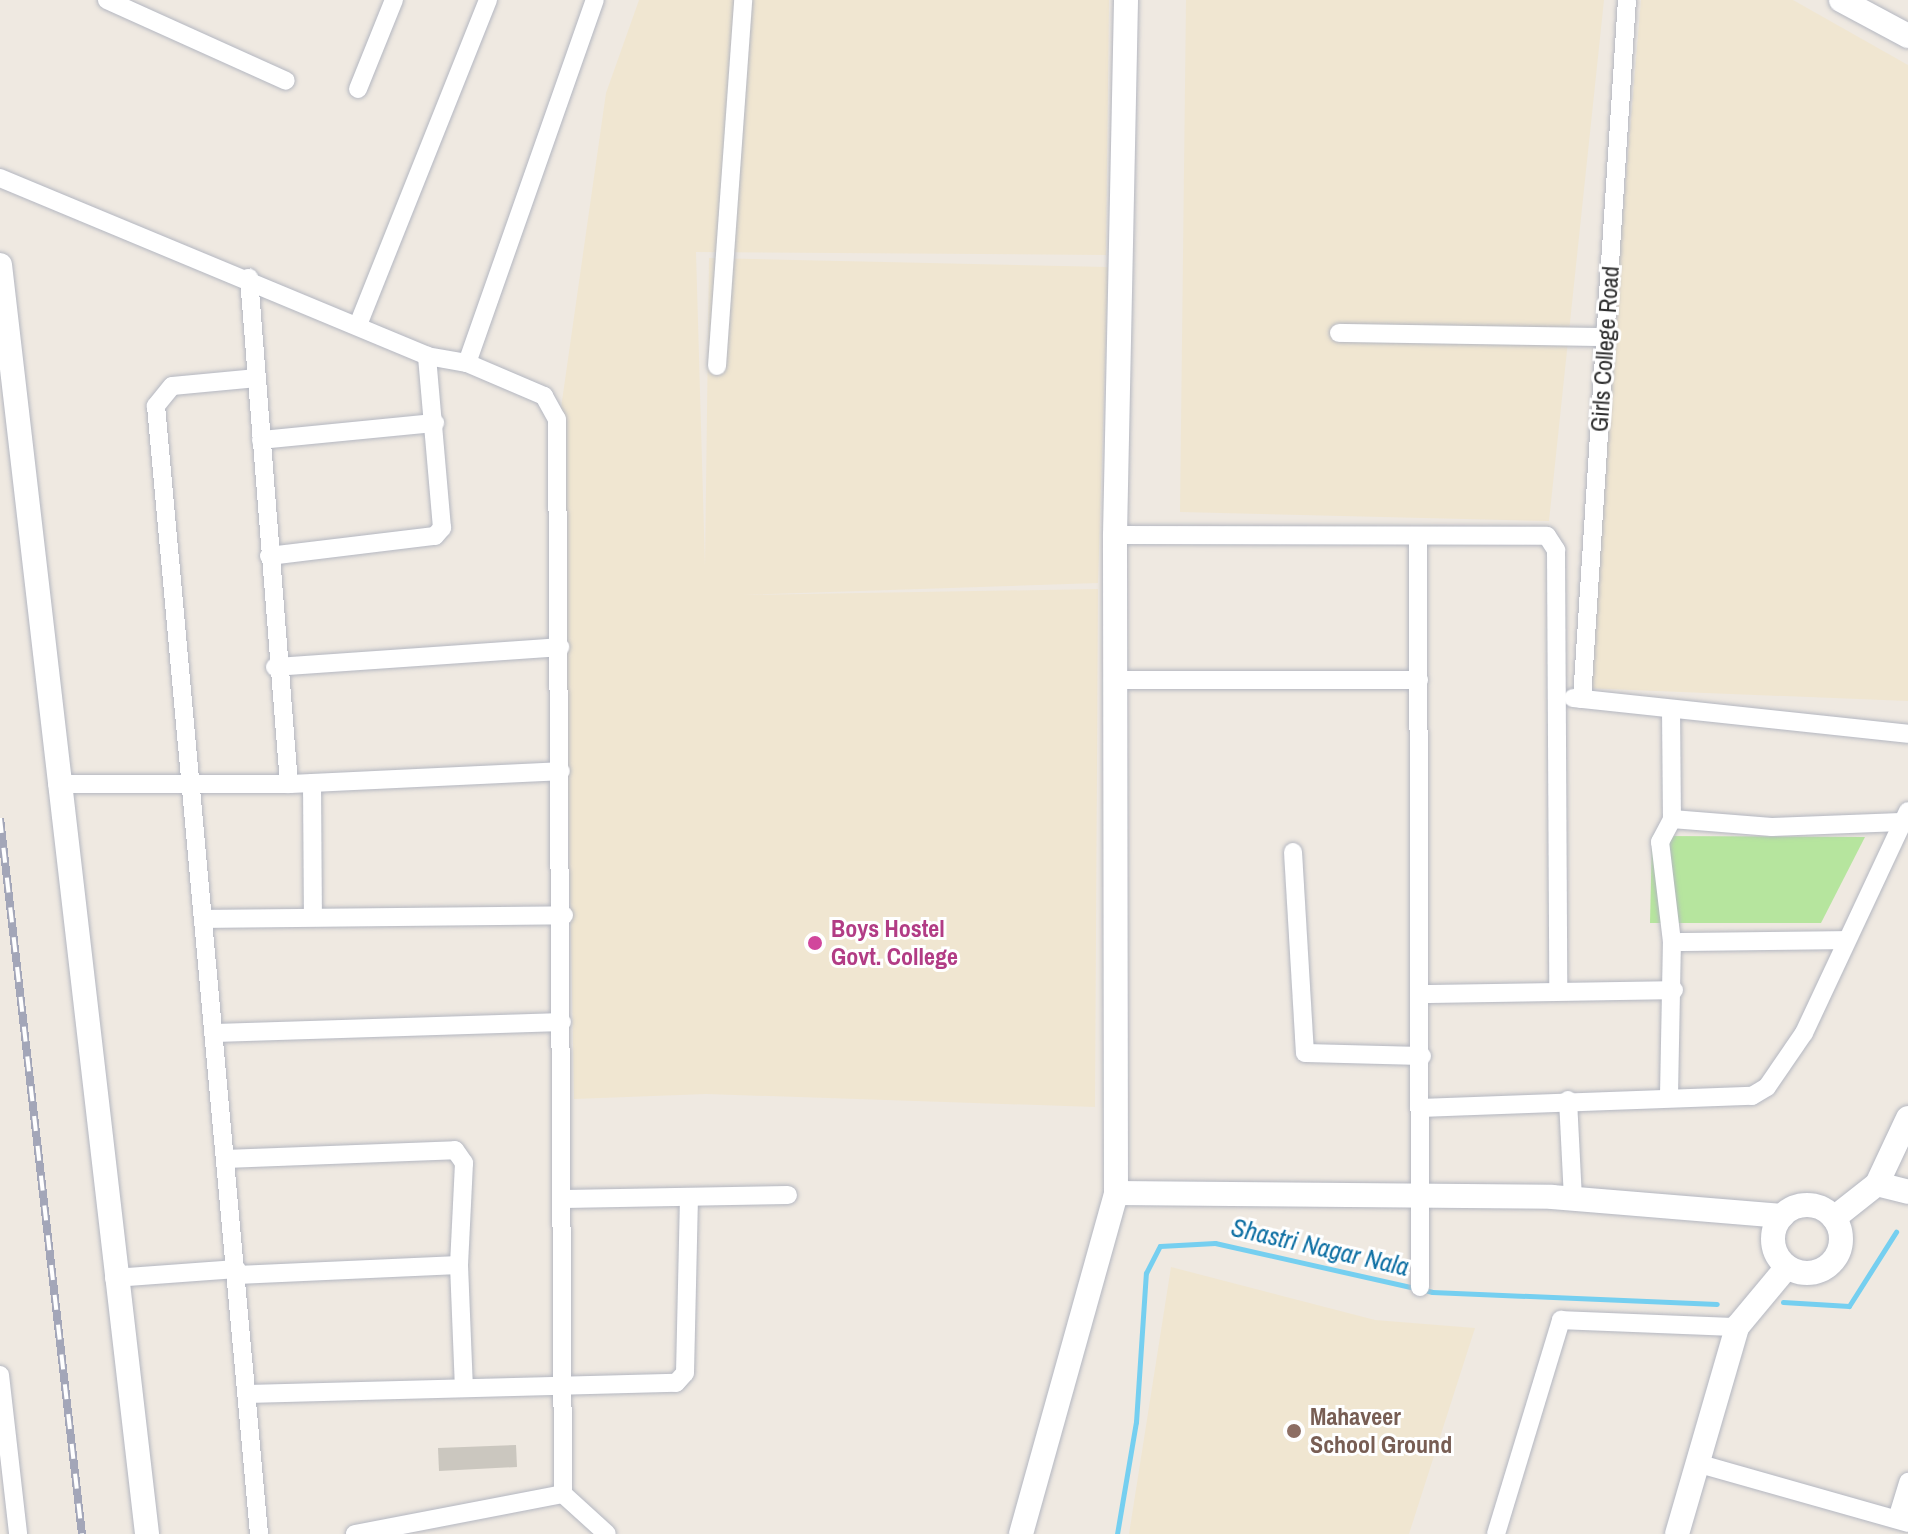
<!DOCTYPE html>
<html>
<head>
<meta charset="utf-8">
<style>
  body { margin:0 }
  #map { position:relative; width:1908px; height:1534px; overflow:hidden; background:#efe9e1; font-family:"Archivo Narrow",sans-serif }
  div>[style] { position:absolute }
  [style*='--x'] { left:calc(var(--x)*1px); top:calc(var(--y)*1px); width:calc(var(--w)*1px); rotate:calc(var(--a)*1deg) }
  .education>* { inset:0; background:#f0e6d1 }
  .green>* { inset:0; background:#b6e59e }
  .stream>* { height:5px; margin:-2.5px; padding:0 2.5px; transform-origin:2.5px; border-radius:2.5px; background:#75cff0 }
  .building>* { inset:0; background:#cbc7bf }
  .roads { filter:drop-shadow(0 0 2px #b4b7c1) drop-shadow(0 0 2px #b4b7c1) }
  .street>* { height:18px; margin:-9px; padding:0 9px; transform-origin:9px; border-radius:9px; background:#fff }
  .secondary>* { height:24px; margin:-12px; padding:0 12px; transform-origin:12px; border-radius:12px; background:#fff }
  .secondary>.ring { margin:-12px; padding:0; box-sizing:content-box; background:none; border:24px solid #fff; border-radius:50% }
  .rail>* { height:8px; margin-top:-4px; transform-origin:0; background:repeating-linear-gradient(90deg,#fff 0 15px,#a3a6b8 0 30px); box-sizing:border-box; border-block:2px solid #a3a6b8 }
  .dots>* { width:22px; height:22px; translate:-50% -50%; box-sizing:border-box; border:4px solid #fff; border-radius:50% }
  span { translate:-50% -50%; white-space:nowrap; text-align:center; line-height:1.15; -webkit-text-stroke:6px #fff; paint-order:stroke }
  .street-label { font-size:24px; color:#2e2e2e }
  .hotel-label { font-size:24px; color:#b23c85; font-weight:700 }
  .left { translate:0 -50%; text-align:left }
  .education-label { font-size:24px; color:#785e54; font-weight:700 }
  .water-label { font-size:26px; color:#0d6fa3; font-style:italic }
</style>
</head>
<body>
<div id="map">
  <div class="education">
    <i style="clip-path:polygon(639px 0,1109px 0,1106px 255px,696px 252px,705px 566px,709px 258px,1108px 267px,1098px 583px,742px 595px,1098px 589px,1095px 1107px,706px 1094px,574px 1099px,561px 408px,606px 93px)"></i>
    <i style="clip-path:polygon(1186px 0,1604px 0,1549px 521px,1180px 512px)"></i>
    <i style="clip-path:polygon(1641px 0,1793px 0,1908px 65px,1908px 701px,1583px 688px)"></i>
    <i style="clip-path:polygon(1171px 1267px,1375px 1320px,1475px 1328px,1409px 1534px,1129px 1534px)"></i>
  </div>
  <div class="green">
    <i style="clip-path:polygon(1652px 836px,1865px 837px,1821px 923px,1650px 923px)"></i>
  </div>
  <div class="stream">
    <i style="--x:1783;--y:1302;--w:66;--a:3.5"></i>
    <i style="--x:1849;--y:1306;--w:88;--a:-57.6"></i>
    <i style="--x:1117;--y:1534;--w:114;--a:-80.4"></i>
    <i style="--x:1136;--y:1422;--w:149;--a:-86.2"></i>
    <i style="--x:1146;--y:1273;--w:30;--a:-63"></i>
    <i style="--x:1160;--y:1246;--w:55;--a:-3.1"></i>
    <i style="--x:1215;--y:1243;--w:222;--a:12.7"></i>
    <i style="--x:1432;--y:1292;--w:285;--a:2.4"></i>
  </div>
  <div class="building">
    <i style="clip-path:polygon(516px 1445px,517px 1467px,439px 1471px,438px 1448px)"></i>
  </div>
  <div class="roads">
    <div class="street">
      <i style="--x:107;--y:0;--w:196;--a:24.3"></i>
      <i style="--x:358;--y:89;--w:96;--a:-68"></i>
      <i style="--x:0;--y:178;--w:463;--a:22.6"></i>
      <i style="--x:427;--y:356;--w:41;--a:9.9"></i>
      <i style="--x:467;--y:363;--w:84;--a:23.2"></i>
      <i style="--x:544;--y:396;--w:26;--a:61"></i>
      <i style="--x:557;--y:419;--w:1075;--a:89.68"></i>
      <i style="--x:563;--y:1494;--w:212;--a:169.1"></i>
      <i style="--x:358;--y:325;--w:350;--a:-68.2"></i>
      <i style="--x:1339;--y:333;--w:266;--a:0.9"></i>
      <i style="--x:467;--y:363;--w:385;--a:-70.6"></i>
      <i style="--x:717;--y:366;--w:367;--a:-85.9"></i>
      <i style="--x:257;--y:378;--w:85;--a:174.6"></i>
      <i style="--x:172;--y:386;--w:26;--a:129"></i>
      <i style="--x:156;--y:406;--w:1133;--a:84.78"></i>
      <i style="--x:261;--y:440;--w:175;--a:-5.6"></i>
      <i style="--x:1115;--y:535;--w:432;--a:0.1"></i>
      <i style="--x:1547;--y:536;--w:17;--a:57"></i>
      <i style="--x:1556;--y:550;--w:441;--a:89.7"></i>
      <i style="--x:1418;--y:536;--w:751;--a:89.85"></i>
      <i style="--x:269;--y:556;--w:167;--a:-6.9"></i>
      <i style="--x:435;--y:536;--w:11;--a:-49"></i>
      <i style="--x:442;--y:528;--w:173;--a:-95"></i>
      <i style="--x:275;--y:667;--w:286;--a:-4"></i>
      <i style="--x:1115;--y:680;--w:304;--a:0"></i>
      <i style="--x:1573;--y:698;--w:337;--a:6.1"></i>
      <i style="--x:1582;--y:699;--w:700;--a:-86.32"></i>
      <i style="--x:1671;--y:709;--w:110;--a:89.5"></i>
      <i style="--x:312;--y:783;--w:134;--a:89.6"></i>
      <i style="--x:57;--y:784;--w:232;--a:0"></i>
      <i style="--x:289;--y:784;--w:508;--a:-94.52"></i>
      <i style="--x:289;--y:784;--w:272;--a:-2.7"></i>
      <i style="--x:1293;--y:852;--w:201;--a:86.6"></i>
      <i style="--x:1305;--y:1053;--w:117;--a:1.5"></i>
      <i style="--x:206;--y:919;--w:358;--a:-0.6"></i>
      <i style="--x:1844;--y:940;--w:172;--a:179.3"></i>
      <i style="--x:1672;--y:942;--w:101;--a:-96.8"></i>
      <i style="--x:1660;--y:842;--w:26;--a:-62"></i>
      <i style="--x:1672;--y:819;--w:100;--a:4.6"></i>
      <i style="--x:1772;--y:827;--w:129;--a:-2.2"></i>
      <i style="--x:1423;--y:994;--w:251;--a:-0.9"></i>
      <i style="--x:216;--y:1033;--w:346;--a:-1.8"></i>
      <i style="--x:1669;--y:1095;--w:153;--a:-88.9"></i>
      <i style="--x:1568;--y:1100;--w:99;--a:87.1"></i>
      <i style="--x:1420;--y:1108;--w:332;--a:-2.1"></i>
      <i style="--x:1752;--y:1096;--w:17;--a:-31"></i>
      <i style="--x:1767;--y:1087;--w:65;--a:-55.6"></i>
      <i style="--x:1804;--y:1033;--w:245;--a:-64.9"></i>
      <i style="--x:225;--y:1159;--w:230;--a:-2.2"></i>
      <i style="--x:455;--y:1150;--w:16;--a:55"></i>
      <i style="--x:464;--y:1163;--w:102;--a:92.8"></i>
      <i style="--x:564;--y:1199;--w:224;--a:-1"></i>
      <i style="--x:237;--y:1275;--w:222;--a:-2.6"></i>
      <i style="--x:459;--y:1265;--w:123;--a:87.7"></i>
      <i style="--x:114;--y:1278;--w:123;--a:-4.2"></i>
      <i style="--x:0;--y:1375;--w:160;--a:83.5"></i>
      <i style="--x:247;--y:1394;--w:429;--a:-1.5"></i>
      <i style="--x:676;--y:1383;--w:13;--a:-48"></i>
      <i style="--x:685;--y:1373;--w:176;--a:-88.7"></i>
      <i style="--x:1700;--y:1464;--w:216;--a:15.8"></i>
      <i style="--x:563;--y:1494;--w:59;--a:42.3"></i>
      <i style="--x:1897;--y:1519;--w:39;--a:-73"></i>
      <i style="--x:1496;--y:1534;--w:224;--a:-73.1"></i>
      <i style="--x:1561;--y:1320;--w:176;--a:2.3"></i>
    </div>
    <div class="secondary">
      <i style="--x:1841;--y:0;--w:76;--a:28.2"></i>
      <i style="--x:0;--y:265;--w:1277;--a:83.39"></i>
      <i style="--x:1877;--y:1184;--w:32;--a:14"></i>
      <i style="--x:1116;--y:1193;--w:436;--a:0.5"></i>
      <i style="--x:1552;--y:1197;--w:231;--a:4.7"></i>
      <i class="ring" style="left:1773px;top:1205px;width:44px;height:44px"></i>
      <i style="--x:1834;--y:1218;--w:55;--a:-38.3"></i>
      <i style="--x:1877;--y:1184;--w:73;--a:-64.8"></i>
      <i style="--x:1021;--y:1534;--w:354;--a:-74.4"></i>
      <i style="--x:1116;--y:1193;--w:658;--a:-90.09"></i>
      <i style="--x:1115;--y:535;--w:535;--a:-88.82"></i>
      <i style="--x:1677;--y:1534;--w:216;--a:-73.8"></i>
      <i style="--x:1737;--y:1327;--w:78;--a:-50.2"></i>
    </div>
  </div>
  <div class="rail">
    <i style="--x:0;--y:818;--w:721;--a:83.47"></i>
  </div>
  <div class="dots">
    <i style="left:815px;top:943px;background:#d1479c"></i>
    <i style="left:1294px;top:1431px;background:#8d6e63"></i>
  </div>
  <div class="street-label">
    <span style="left:1605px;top:349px;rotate:-86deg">Girls College Road</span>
  </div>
  <div class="hotel-label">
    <span class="left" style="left:831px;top:943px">Boys Hostel<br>Govt. College</span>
  </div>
  <div class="education-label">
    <span class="left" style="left:1310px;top:1431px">Mahaveer<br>School Ground</span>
  </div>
  <div class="water-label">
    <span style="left:1320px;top:1247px;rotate:13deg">Shastri Nagar Nala</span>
  </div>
</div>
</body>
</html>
